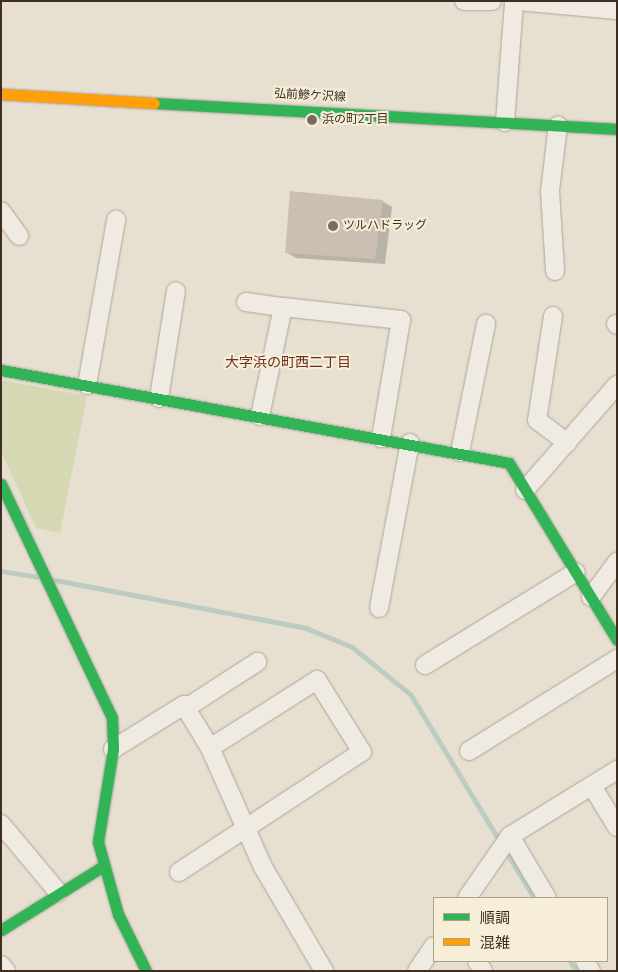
<!DOCTYPE html>
<html>
<head>
<meta charset="utf-8">
<style>
  body { margin:0 }
  #map { position:relative; width:618px; height:972px; overflow:hidden; background:#e7e0d1; font-family:Bitter,"Noto Sans JP",serif }
  div>[style] { position:absolute }
  [style*='--x'] { left:calc(var(--x)*1px); top:calc(var(--y)*1px); width:calc(var(--w)*1px); rotate:calc(var(--a)*1deg) }
  .green>* { inset:0; background:#d6d7b3 }
  .shadow>* { inset:0; background:#0003 }
  .stream>* { height:5px; margin:-2.5px; padding:0 2.5px; transform-origin:2.5px; border-radius:2.5px; background:#bcccc2 }
  .building>* { inset:0; background:#cbbfb2 }
  .roads { filter:drop-shadow(0 0 1px #ada599) drop-shadow(0 0 1px #ada599) }
  .street>* { height:18px; margin:-9px; padding:0 9px; transform-origin:9px; border-radius:9px; background:#efebe3 }
  .fast>* { height:11px; margin:-5.5px; padding:0 5.5px; transform-origin:5.5px; border-radius:5.5px; background:#30b455 }
  .slow>* { height:11px; margin:-5.5px; padding:0 5.5px; transform-origin:5.5px; border-radius:5.5px; background:#ff9f0a }
  .dots>* { width:14px; height:14px; translate:-50% -50%; box-sizing:border-box; border:2px solid #f7eed8; border-radius:50% }
  span { translate:-50% -50%; white-space:nowrap; text-align:center; line-height:1.15; -webkit-text-stroke:4px #f7eed8; paint-order:stroke }
  .street-label { font-size:12px; color:#3d2e20 }
  .poi-label { font-size:12px; color:#3d2e20 }
  .left { translate:0 -50%; text-align:left }
  .neighbourhood-label { font-size:14px; color:#6b2e1e }
  .frame { position:absolute; inset:0; border:2px solid #3d2e20; pointer-events:none }
  .legend { position:absolute; left:433px; top:897px; width:175px; height:65px; box-sizing:border-box; background:#f7eed8; border:1px solid #ada18e; margin:0; padding:6px 9px; list-style:none; font-size:15px; color:#3d2e20 }
  .legend li { display:flex; align-items:center; gap:10px; height:25px }
  .legend b { width:25px; border:1px solid #ada18e }
</style>
</head>
<body>
<div id="map">
  <div class="green">
    <i style="clip-path:polygon(1px 380px,87px 396px,60px 533px,36px 528px,1px 451px)"></i>
  </div>
  <div class="shadow">
    <i style="clip-path:polygon(382px 201px,392px 207px,385px 264px,296px 258px,286px 252px)"></i>
  </div>
  <div class="stream">
    <i style="--x:1;--y:571;--w:36;--a:9"></i>
    <i style="--x:55;--y:580;--w:256;--a:10.8"></i>
    <i style="--x:306;--y:628;--w:50;--a:22.4"></i>
    <i style="--x:352;--y:647;--w:76;--a:39.1"></i>
    <i style="--x:411;--y:695;--w:172;--a:58.8"></i>
    <i style="--x:505;--y:850;--w:56;--a:58.9"></i>
    <i style="--x:570;--y:961;--w:12;--a:59"></i>
  </div>
  <div class="building">
    <i style="clip-path:polygon(290px 191px,383px 200px,375px 259px,285px 253px)"></i>
  </div>
  <div class="roads">
    <div class="street">
      <i style="--x:464;--y:1;--w:28;--a:0"></i>
      <i style="--x:518;--y:1;--w:99;--a:5.2"></i>
      <i style="--x:505;--y:122;--w:121;--a:-85.7"></i>
      <i style="--x:1;--y:211;--w:31;--a:54"></i>
      <i style="--x:555;--y:271;--w:80;--a:-93.6"></i>
      <i style="--x:550;--y:191;--w:66;--a:-83.1"></i>
      <i style="--x:246;--y:302;--w:37;--a:8"></i>
      <i style="--x:553;--y:316;--w:105;--a:98.7"></i>
      <i style="--x:537;--y:420;--w:38;--a:37"></i>
      <i style="--x:616;--y:324;--w:1;--a:45"></i>
      <i style="--x:87;--y:385;--w:168;--a:-80"></i>
      <i style="--x:159;--y:398;--w:108;--a:-81"></i>
      <i style="--x:260;--y:416;--w:111;--a:-78.1"></i>
      <i style="--x:283;--y:307;--w:119;--a:6.3"></i>
      <i style="--x:401;--y:320;--w:120;--a:99.6"></i>
      <i style="--x:460;--y:452;--w:131;--a:-78.5"></i>
      <i style="--x:525;--y:490;--w:140;--a:-48.8"></i>
      <i style="--x:591;--y:597;--w:44;--a:-53.4"></i>
      <i style="--x:379;--y:608;--w:168;--a:-79.4"></i>
      <i style="--x:425;--y:665;--w:177;--a:-31.6"></i>
      <i style="--x:186;--y:708;--w:85;--a:-32.9"></i>
      <i style="--x:113;--y:749;--w:84;--a:-31.8"></i>
      <i style="--x:184;--y:705;--w:50;--a:58.8"></i>
      <i style="--x:210;--y:748;--w:130;--a:66"></i>
      <i style="--x:263;--y:867;--w:121;--a:59.6"></i>
      <i style="--x:469;--y:751;--w:174;--a:-31.9"></i>
      <i style="--x:592;--y:786;--w:48;--a:58.6"></i>
      <i style="--x:1;--y:824;--w:89;--a:50"></i>
      <i style="--x:510;--y:836;--w:72;--a:59.2"></i>
      <i style="--x:179;--y:872;--w:219;--a:-33.3"></i>
      <i style="--x:362;--y:752;--w:85;--a:-122"></i>
      <i style="--x:317;--y:680;--w:127;--a:147.6"></i>
      <i style="--x:467;--y:898;--w:75;--a:-55.3"></i>
      <i style="--x:510;--y:836;--w:126;--a:-31.7"></i>
      <i style="--x:477;--y:961;--w:12;--a:59"></i>
      <i style="--x:585;--y:961;--w:12;--a:59"></i>
      <i style="--x:1;--y:965;--w:8;--a:50"></i>
      <i style="--x:417;--y:971;--w:30;--a:-56"></i>
    </div>
    <div class="fast">
      <i style="--x:154;--y:103;--w:464;--a:3.2"></i>
      <i style="--x:1;--y:370;--w:516;--a:10.37"></i>
      <i style="--x:509;--y:463;--w:207;--a:58.6"></i>
      <i style="--x:1;--y:484;--w:259;--a:64.6"></i>
      <i style="--x:112;--y:718;--w:31;--a:88"></i>
      <i style="--x:113;--y:749;--w:94;--a:99.2"></i>
      <i style="--x:98;--y:842;--w:75;--a:74.5"></i>
      <i style="--x:118;--y:914;--w:64;--a:63.8"></i>
      <i style="--x:1;--y:930;--w:119;--a:-32"></i>
    </div>
    <div class="slow">
      <i style="--x:1;--y:94;--w:153;--a:3.4"></i>
    </div>
  </div>
  <div class="dots">
    <i style="left:312px;top:120px;background:#786c5e"></i>
    <i style="left:333px;top:226px;background:#786c5e"></i>
  </div>
  <div class="street-label">
    <span style="left:310px;top:96px;rotate:3deg">弘前鰺ケ沢線</span>
  </div>
  <div class="poi-label">
    <span class="left" style="left:322px;top:120px">浜の町2丁目</span>
    <span class="left" style="left:343px;top:226px">ツルハドラッグ</span>
  </div>
  <div class="neighbourhood-label">
    <span style="left:288px;top:363px">大字浜の町西二丁目</span>
  </div>
  <div class="frame"></div>
  <ul class="legend">
  <li><b style="height:6px;background:#30b455"></b>順調</li>
  <li><b style="height:6px;background:#ff9f0a"></b>混雑</li>
  </ul>
</div>
</body>
</html>
